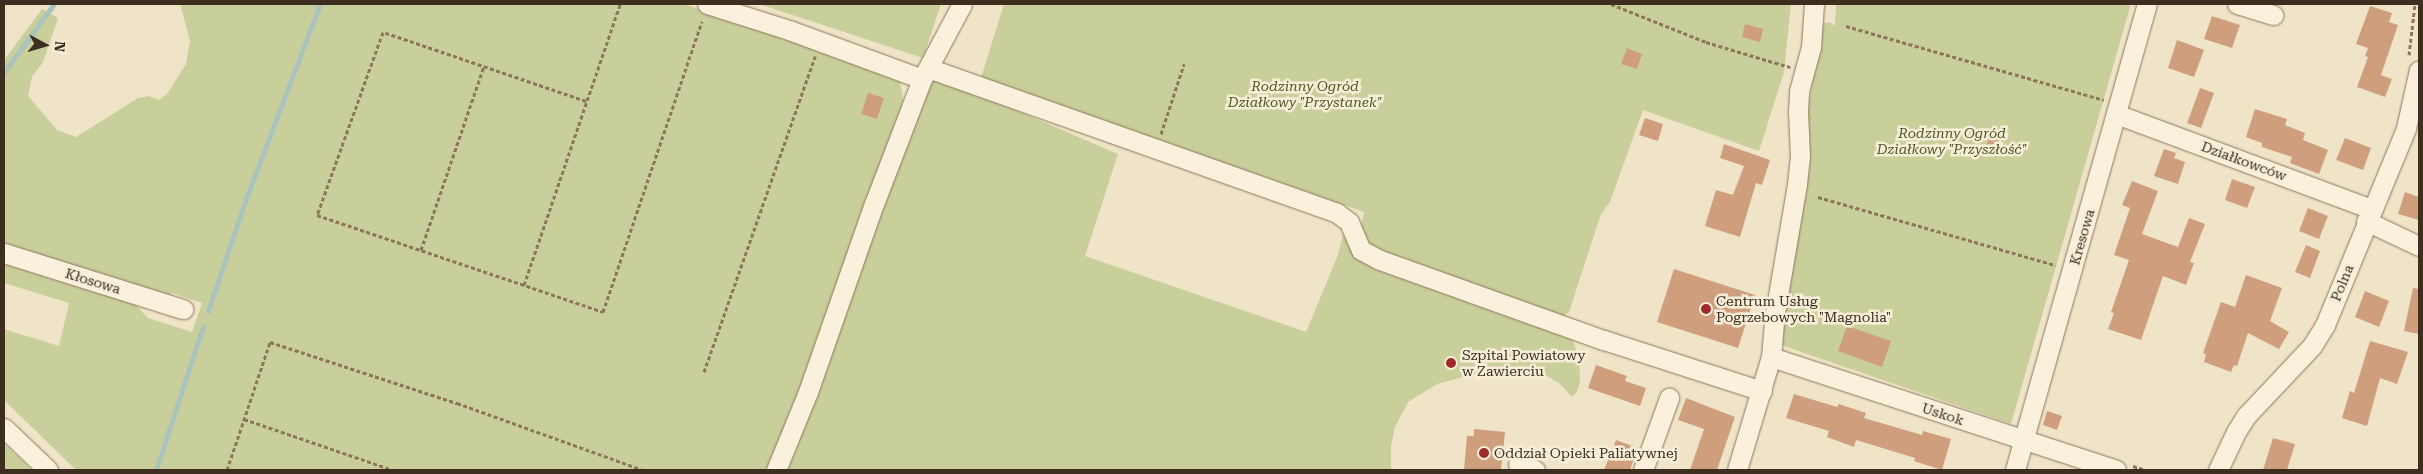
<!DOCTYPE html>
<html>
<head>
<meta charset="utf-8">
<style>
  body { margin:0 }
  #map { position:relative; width:2423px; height:474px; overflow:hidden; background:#f0e4c8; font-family:"Roboto Serif",serif }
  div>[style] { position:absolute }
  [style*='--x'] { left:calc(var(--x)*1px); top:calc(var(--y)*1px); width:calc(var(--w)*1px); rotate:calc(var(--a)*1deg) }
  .green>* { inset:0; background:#c9cf9b }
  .stream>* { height:5px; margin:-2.5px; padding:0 2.5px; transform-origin:2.5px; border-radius:2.5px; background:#a9c4bc }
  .building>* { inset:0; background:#cf9f7d }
  .path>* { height:3px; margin-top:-1.5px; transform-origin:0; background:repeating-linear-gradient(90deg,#8d765c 0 4px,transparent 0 6.5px) }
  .roads { filter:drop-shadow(0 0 1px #8d765c) drop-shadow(0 0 1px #8d765c) }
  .minor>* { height:19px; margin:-9.5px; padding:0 9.5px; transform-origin:9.5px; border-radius:9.5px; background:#faf1dc }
  .dots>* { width:14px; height:14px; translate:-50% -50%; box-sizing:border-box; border:2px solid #f7eed8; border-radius:50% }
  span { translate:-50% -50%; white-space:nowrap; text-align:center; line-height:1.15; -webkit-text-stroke:5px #f7eed8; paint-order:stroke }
  .park-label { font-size:14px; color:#4d5a26; font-style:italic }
  .street-label { font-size:14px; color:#3d2e20 }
  .poi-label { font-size:14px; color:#3d2e20 }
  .left { translate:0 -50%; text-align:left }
  .frame { position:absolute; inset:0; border:5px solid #3d2e20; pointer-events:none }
  .north { position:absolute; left:20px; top:20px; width:50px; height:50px; -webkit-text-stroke:4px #f7eed8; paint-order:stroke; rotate:96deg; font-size:14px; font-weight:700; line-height:20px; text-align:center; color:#3d2e20 }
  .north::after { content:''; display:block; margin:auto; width:18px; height:22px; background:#3d2e20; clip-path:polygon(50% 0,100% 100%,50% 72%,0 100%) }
</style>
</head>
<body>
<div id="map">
  <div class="green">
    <i style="clip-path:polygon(180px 4px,685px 4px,900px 80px,904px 106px,773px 460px,765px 470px,76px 470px,4px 400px,4px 329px,59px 346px,69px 303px,4px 283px,4px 257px,134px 303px,148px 318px,192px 332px,202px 303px,172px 293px,169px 300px,4px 248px,4px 60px,42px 9px,58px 18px,43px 62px,32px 77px,28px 96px,57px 130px,76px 137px,138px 98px,149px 96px,159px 100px,167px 94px,186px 64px,190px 41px)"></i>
    <i style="clip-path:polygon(759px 4px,941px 4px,923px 58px)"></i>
    <i style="clip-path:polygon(1004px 4px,1791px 4px,1784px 72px,1759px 151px,1643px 110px,1610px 202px,1601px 214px,1569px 312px,1557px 321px,1573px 340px,1579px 359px,1580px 382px,1577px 392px,1572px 397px,1559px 383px,1543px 374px,1519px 370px,1475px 374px,1437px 384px,1408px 402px,1395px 427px,1391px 446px,1391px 470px,785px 470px,794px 456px,922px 97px,930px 82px,942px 81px,990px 99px,1118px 154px,1085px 256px,1306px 332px,1338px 255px,1344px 231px,1354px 225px,1361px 226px,1364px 212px,981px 78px)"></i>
    <i style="clip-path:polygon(1836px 4px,2131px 4px,2011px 424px,1778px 344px,1808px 172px,1808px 110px,1820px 24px,1830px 22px,1835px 26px)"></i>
    <i style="clip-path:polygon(4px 444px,32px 470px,4px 470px)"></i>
  </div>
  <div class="stream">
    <i style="--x:4;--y:72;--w:84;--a:-53.7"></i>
    <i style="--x:208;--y:311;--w:121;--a:-71.3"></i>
    <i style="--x:247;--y:196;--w:205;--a:-69.2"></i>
    <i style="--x:156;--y:470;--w:151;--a:-71.9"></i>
  </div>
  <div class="building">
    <i style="clip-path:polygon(2370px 6px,2392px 13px,2389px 22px,2398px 25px,2381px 75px,2392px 79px,2385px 97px,2357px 87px,2368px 57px,2365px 56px,2368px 48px,2356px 44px)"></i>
    <i style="clip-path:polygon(2212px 16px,2240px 25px,2232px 48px,2204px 39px)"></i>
    <i style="clip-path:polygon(1745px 24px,1763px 29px,1760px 42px,1742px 37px)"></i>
    <i style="clip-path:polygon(2177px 40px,2204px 50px,2194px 77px,2168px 68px)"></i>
    <i style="clip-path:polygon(1627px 48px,1642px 54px,1637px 69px,1621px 64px)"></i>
    <i style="clip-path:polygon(2200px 88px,2214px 93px,2201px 128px,2187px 123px)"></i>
    <i style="clip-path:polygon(868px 93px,884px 98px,877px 119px,861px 114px)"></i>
    <i style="clip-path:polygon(2255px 109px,2287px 119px,2285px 125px,2305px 133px,2303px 140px,2328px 150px,2319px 174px,2290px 163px,2292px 157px,2262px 147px,2262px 143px,2246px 137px)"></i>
    <i style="clip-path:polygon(1645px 118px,1663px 124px,1658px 141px,1639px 135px)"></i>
    <i style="clip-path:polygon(1989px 134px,2003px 137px,1999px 157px,1985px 155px)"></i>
    <i style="clip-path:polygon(2345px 138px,2371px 148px,2363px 170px,2336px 160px)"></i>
    <i style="clip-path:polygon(1724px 144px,1770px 160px,1762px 185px,1756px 183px,1740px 237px,1705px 226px,1716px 190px,1733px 195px,1744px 166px,1720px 158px)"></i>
    <i style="clip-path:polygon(2164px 149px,2176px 153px,2174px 158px,2185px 162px,2178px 184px,2154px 176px)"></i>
    <i style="clip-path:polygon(2232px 179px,2255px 187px,2247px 208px,2225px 200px)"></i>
    <i style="clip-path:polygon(2132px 181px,2158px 191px,2142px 234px,2178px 247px,2189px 218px,2205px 224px,2190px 262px,2194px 263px,2186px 285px,2163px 276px,2141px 340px,2108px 329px,2114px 313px,2111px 312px,2129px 260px,2114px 255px,2130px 208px,2122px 205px)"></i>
    <i style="clip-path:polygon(2405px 192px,2419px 197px,2419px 220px,2398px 214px)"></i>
    <i style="clip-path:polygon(2308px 208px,2328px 216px,2319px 239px,2299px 231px)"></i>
    <i style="clip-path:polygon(2306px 245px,2320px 251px,2310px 278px,2295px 272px)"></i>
    <i style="clip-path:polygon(1674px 269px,1755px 295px,1738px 348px,1657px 322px)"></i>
    <i style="clip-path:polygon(2246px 275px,2282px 288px,2270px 321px,2289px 332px,2279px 349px,2248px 333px,2237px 366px,2234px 365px,2231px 372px,2204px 362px,2206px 354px,2203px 353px,2221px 302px,2235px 307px)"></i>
    <i style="clip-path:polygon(2413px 288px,2419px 289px,2419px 334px,2404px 331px)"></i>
    <i style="clip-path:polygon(2365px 291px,2389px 301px,2379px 327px,2355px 317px)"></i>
    <i style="clip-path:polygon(1847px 326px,1891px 341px,1882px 367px,1838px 351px)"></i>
    <i style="clip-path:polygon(2370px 341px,2408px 352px,2397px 384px,2380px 378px,2367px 426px,2342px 418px,2350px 391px,2354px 393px)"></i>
    <i style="clip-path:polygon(1596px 365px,1627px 376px,1625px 381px,1646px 388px,1640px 406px,1588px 388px)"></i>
    <i style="clip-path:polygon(1794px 394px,1837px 407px,1839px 404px,1866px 413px,1864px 418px,1922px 435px,1923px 431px,1951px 439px,1942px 470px,1914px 461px,1915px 458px,1856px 440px,1854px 447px,1827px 437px,1829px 431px,1786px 418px)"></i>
    <i style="clip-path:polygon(1686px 398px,1735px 417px,1717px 470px,1690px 470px,1704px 429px,1678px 420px)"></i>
    <i style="clip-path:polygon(2047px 411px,2062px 416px,2057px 430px,2043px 425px)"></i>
    <i style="clip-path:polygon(1474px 429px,1505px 432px,1501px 470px,1464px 470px,1467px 436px,1474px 436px)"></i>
    <i style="clip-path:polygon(2273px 438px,2295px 444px,2287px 470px,2263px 470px)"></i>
    <i style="clip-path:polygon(1616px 440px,1638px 448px,1630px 470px,1604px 470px)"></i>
  </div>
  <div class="path">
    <i style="--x:1611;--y:4;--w:102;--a:21.8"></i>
    <i style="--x:1706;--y:42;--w:88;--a:16.6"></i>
    <i style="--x:1846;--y:26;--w:268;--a:16"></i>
    <i style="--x:2409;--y:55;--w:51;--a:-83.3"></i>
    <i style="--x:586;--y:101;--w:214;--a:-161.2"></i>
    <i style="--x:383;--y:32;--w:195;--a:109.8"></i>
    <i style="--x:317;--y:215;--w:302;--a:18.7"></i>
    <i style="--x:603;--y:312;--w:307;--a:-71.2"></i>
    <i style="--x:1161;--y:134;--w:74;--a:-71.8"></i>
    <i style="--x:1818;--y:197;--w:247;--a:16"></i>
    <i style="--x:421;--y:250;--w:194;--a:-71.1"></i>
    <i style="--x:524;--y:285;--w:297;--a:-71.1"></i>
    <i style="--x:704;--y:372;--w:335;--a:-70.6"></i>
    <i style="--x:244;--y:419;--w:157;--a:18.9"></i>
    <i style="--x:2133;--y:466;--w:14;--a:17"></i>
    <i style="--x:227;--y:470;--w:135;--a:-71.4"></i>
    <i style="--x:270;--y:342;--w:197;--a:18.1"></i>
    <i style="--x:457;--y:403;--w:198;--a:19.8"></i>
  </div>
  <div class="roads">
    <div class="minor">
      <i style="--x:707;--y:4;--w:86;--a:17.6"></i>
      <i style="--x:789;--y:30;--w:142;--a:20.2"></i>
      <i style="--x:2237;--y:4;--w:38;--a:17"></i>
      <i style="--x:928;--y:68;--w:434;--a:19.5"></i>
      <i style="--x:1337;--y:213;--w:15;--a:37"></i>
      <i style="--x:1349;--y:222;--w:30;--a:67"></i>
      <i style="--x:1361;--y:250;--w:21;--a:28"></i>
      <i style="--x:1380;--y:260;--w:238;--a:19.7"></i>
      <i style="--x:1604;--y:340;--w:166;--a:17.9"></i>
      <i style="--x:2116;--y:114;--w:272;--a:20.4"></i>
      <i style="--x:2366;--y:221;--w:59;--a:25.3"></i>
      <i style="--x:4;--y:253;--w:188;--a:17.4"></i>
      <i style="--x:1771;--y:357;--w:363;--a:18.1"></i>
      <i style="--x:4;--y:428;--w:61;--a:43.7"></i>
      <i style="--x:1518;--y:464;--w:18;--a:19"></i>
      <i style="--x:776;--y:470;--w:84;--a:-67.7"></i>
      <i style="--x:808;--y:392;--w:199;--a:-70.7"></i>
      <i style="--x:874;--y:204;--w:134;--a:-69"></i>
      <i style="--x:922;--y:79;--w:85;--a:-61.9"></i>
      <i style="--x:1643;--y:470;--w:77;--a:-70.1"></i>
      <i style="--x:1737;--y:470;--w:118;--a:-73.3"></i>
      <i style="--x:1771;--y:357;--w:38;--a:-85"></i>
      <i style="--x:1774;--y:319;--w:137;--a:-80.3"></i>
      <i style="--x:1797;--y:184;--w:27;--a:-84"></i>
      <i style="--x:1800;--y:157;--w:45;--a:-92.5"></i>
      <i style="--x:1798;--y:112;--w:21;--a:-87"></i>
      <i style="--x:1799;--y:91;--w:46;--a:-74.7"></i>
      <i style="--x:1811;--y:47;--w:43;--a:-86"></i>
      <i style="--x:2015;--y:470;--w:484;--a:-74.2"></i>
      <i style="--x:2218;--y:470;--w:42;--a:-64.7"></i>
      <i style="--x:2236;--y:432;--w:19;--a:-58"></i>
      <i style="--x:2246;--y:416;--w:96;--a:-46.7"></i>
      <i style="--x:2312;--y:346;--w:25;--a:-58"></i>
      <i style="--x:2325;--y:325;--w:213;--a:-67.6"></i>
      <i style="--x:2406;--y:128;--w:59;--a:-77.4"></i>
    </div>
  </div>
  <div class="dots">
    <i style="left:1706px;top:309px;background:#9e2a2b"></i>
    <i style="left:1451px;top:363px;background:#9e2a2b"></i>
    <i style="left:1484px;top:453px;background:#9e2a2b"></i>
  </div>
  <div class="park-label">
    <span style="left:1305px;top:94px">Rodzinny Ogród<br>Działkowy "Przystanek"</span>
    <span style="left:1952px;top:141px">Rodzinny Ogród<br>Działkowy "Przyszłość"</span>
  </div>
  <div class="street-label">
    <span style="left:2244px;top:161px;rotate:20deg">Działkowców</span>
    <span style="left:2082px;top:237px;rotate:-74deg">Kresowa</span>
    <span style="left:93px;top:281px;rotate:17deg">Kłosowa</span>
    <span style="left:2342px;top:283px;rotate:-68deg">Polna</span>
    <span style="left:1943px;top:414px;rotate:18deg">Uskok</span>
  </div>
  <div class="poi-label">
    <span class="left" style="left:1716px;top:309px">Centrum Usług<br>Pogrzebowych "Magnolia"</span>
    <span class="left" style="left:1462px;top:363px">Szpital Powiatowy<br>w Zawierciu</span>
    <span class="left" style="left:1494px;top:453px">Oddział Opieki Paliatywnej</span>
  </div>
  <div class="frame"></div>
  <div class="north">N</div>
</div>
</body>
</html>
